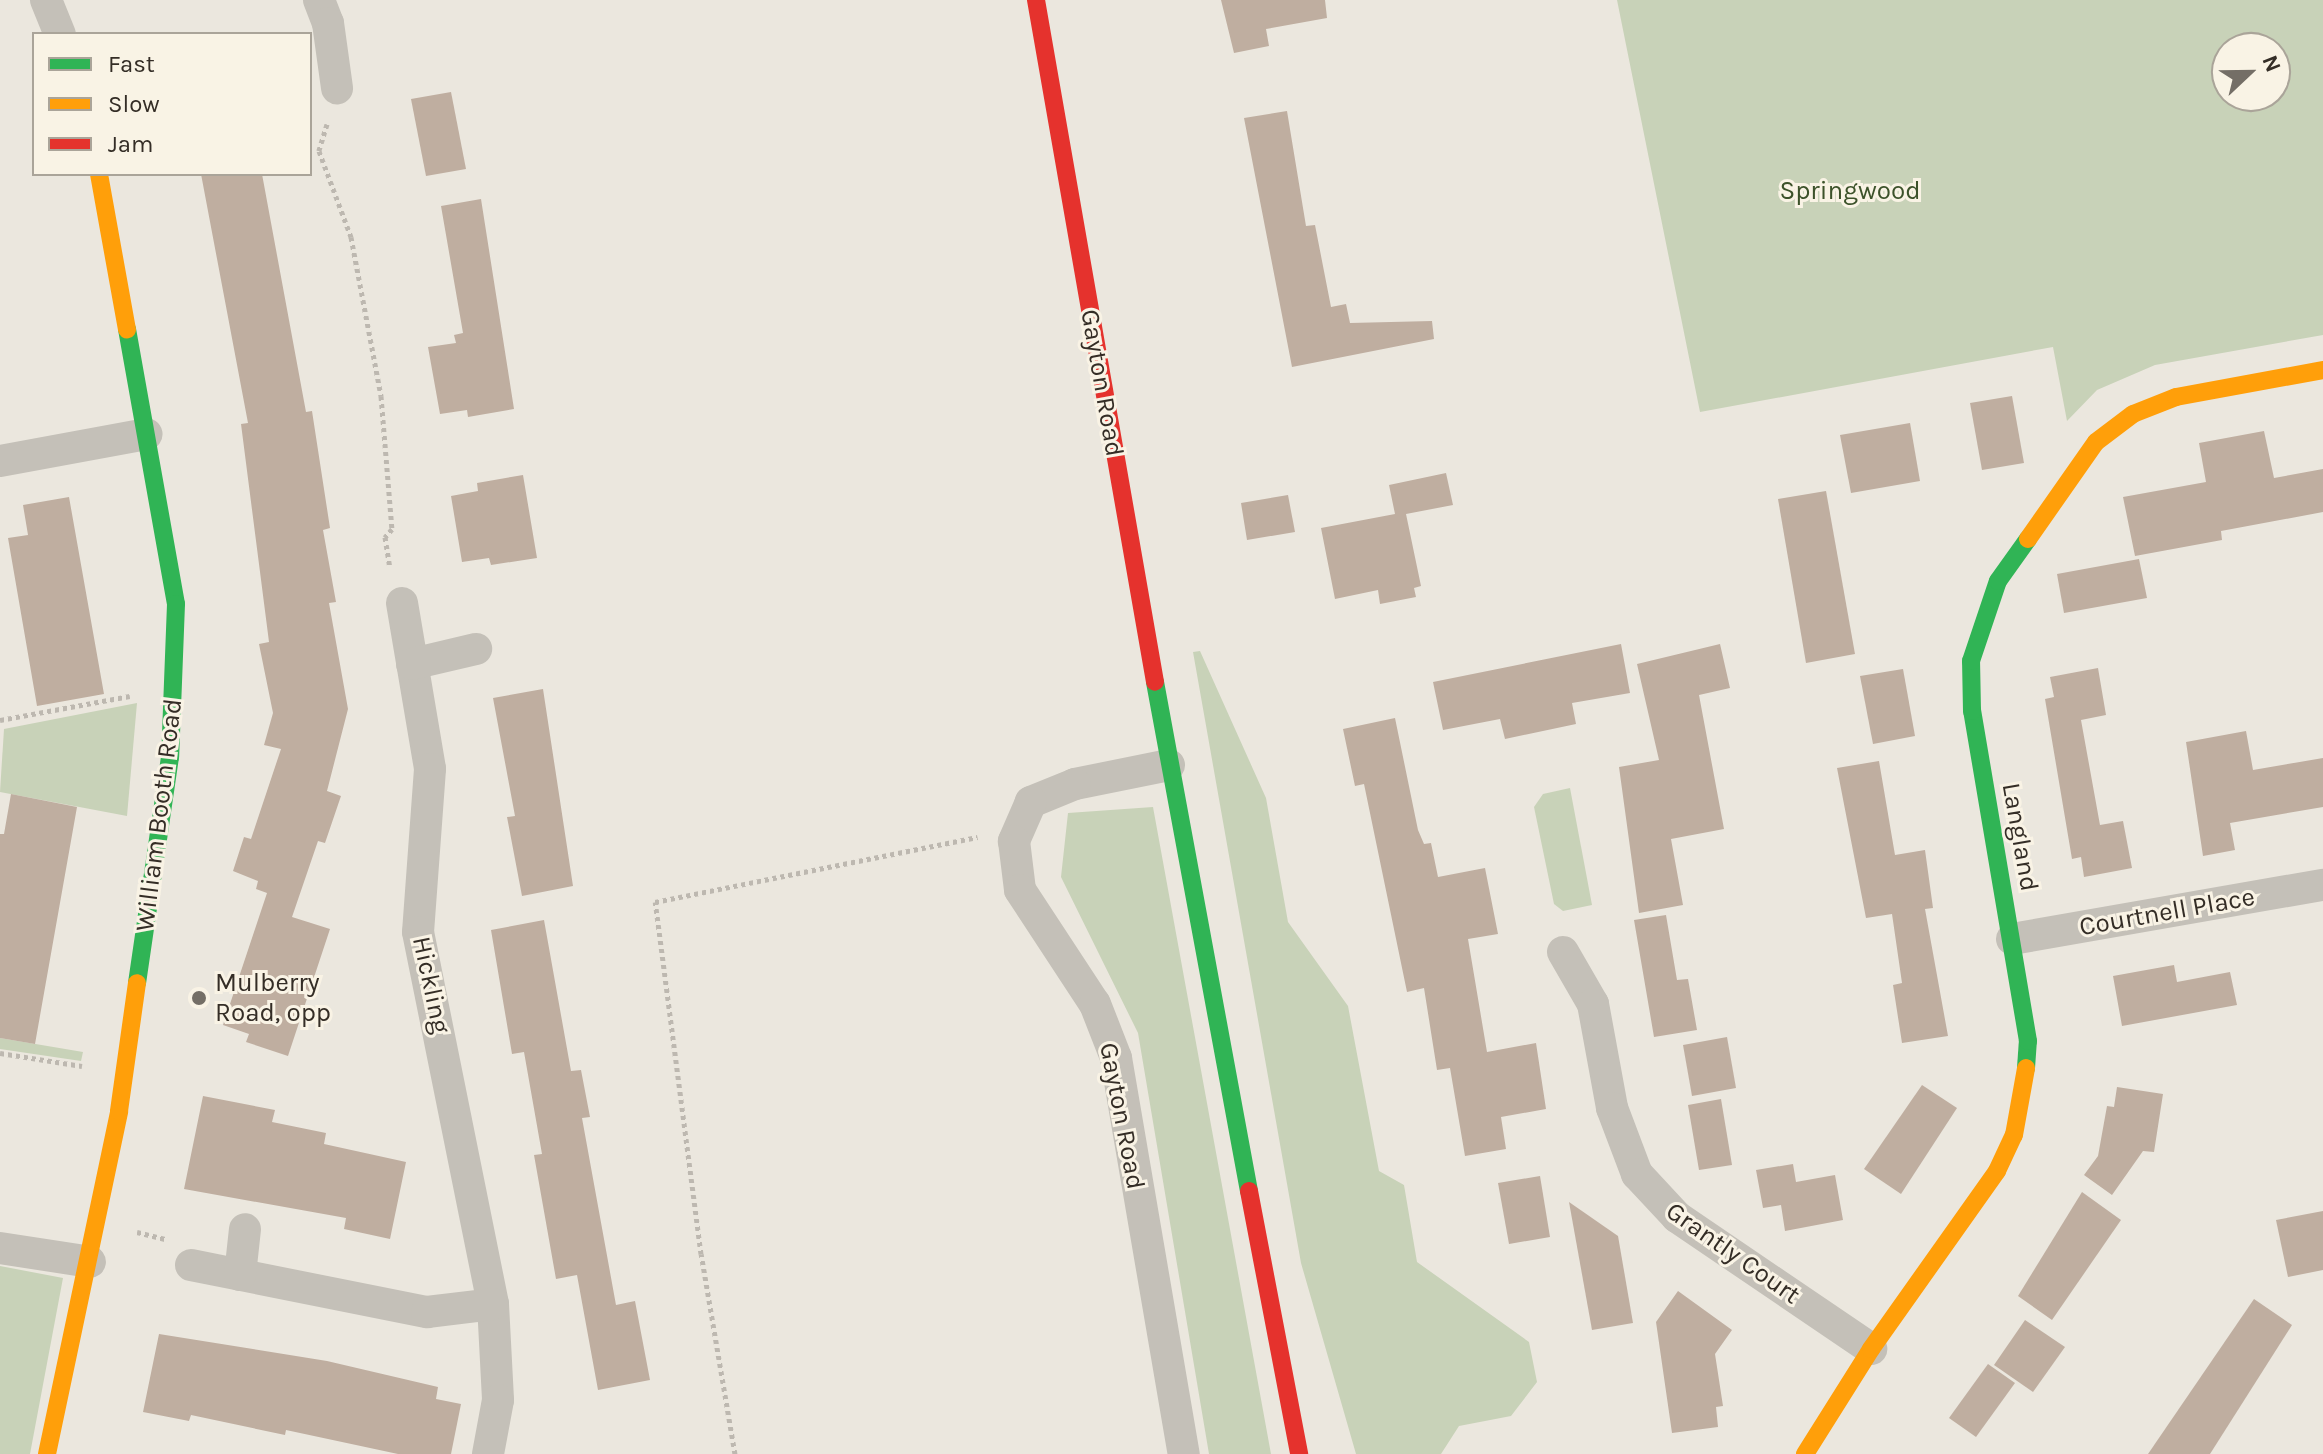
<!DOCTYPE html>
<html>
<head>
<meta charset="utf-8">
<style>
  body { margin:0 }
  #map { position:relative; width:2323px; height:1454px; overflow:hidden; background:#ebe7de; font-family:Karla,sans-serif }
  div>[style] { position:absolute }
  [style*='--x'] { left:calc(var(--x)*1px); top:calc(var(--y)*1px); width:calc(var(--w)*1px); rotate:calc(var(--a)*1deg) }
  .green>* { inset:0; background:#c8d2b8 }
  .building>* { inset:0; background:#bfaea0 }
  .path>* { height:5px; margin-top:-2.5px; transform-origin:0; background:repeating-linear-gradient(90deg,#bdb8b0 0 4px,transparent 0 8px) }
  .street>* { height:32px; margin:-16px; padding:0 16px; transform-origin:16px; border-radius:16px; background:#c4c0b8 }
  .fast>* { height:18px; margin:-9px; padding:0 9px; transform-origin:9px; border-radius:9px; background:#30b455 }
  .slow>* { height:18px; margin:-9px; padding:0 9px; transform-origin:9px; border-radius:9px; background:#ff9f0a }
  .jam>* { height:18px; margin:-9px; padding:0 9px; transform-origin:9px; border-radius:9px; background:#e5322d }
  .dots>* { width:22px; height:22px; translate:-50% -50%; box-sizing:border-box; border:4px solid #f9f3e5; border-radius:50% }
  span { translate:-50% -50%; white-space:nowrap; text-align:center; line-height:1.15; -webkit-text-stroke:6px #f9f3e5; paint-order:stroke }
  .park-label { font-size:26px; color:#3c522a }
  .street-label { font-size:26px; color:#342d26 }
  .poi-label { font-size:26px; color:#342d26 }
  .left { translate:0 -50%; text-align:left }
  .legend { position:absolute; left:32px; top:32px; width:280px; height:144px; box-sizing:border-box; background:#f9f3e5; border:2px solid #aaa499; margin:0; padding:10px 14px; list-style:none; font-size:24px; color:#342d26 }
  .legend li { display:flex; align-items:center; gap:16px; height:40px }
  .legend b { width:40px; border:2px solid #aaa499 }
  .north { position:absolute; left:2211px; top:32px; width:80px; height:80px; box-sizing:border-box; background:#f9f3e5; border:2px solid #aaa499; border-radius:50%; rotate:68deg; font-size:22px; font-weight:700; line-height:32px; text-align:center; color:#342d26 }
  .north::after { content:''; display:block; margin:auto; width:28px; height:36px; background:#746e66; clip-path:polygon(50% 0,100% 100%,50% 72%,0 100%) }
</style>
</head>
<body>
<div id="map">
  <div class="green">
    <i style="clip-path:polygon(evenodd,1617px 0,2323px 0,2323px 335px,2155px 365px,2097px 390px,2067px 421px,2053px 347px,1700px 412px,1617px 0,2227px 48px,2275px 48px,2275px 96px,2227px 96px,2227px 48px)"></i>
    <i style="clip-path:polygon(1200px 651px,1266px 798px,1288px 922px,1348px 1006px,1379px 1171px,1404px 1185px,1417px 1262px,1529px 1342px,1537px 1382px,1511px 1416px,1459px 1426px,1441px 1454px,1356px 1454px,1301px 1263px,1193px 652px)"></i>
    <i style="clip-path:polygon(137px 703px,127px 816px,0 792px,4px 729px)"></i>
    <i style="clip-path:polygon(1570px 788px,1592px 905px,1563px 911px,1554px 904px,1534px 807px,1543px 794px)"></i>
    <i style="clip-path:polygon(1153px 807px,1271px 1454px,1209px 1454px,1138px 1033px,1061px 877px,1068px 813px)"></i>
    <i style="clip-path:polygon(0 1038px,83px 1052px,81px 1061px,0 1049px)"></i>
    <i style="clip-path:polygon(0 1266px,63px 1278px,30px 1454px,0 1454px)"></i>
  </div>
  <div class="building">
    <i style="clip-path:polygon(1221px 0,1325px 0,1327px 18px,1266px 29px,1269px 46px,1234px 53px)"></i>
    <i style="clip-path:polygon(451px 92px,466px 169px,426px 176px,411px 99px)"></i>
    <i style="clip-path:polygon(1287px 111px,1306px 226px,1315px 225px,1331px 307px,1346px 304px,1350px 323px,1432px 321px,1434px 339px,1292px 367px,1244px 118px)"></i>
    <i style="clip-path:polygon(201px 174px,262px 174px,306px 412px,312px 411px,330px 528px,323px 530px,336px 602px,329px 603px,348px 709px,327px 791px,341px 796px,325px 843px,318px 841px,292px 917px,330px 929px,288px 1056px,246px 1042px,249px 1034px,223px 1025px,267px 893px,256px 889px,258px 881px,233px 871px,244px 837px,251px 839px,281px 749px,264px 745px,273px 713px,259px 644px,269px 642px,241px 424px,248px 423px)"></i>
    <i style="clip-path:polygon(481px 199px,514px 409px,468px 417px,467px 410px,440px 414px,428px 347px,456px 343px,454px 335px,463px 333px,441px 206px)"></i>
    <i style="clip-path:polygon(2012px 396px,2024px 463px,1982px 470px,1970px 403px)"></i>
    <i style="clip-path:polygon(1910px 423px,1920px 481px,1851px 493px,1840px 435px)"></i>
    <i style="clip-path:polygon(2264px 431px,2274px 478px,2323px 469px,2323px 512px,2221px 531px,2222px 540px,2135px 556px,2123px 497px,2206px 482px,2199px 443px)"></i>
    <i style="clip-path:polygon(1446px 473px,1453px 505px,1406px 514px,1421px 586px,1414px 588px,1416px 597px,1380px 604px,1378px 590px,1335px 599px,1321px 528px,1395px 514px,1389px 485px)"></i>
    <i style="clip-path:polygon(523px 475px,537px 558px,491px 565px,489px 558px,462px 562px,451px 496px,478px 491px,477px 483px)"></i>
    <i style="clip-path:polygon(1826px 491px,1855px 654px,1806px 663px,1778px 499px)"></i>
    <i style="clip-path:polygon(1288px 495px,1295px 532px,1247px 540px,1241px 503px)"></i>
    <i style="clip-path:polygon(69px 497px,104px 694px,37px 706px,8px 538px,28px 535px,23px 505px)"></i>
    <i style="clip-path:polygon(2139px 559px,2147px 598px,2064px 613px,2057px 574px)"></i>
    <i style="clip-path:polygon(1621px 644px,1630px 693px,1572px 703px,1576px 724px,1505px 739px,1500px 719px,1443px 730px,1433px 682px)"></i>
    <i style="clip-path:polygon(1720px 644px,1730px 688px,1699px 695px,1724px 829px,1671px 839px,1683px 905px,1639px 913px,1619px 767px,1659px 760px,1637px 664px)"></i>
    <i style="clip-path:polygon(2098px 668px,2106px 715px,2081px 720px,2100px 825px,2123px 821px,2132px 868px,2084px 877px,2081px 857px,2072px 859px,2045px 699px,2054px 697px,2050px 677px)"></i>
    <i style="clip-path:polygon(1903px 669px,1915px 736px,1873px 744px,1860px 676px)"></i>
    <i style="clip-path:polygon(543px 689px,573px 886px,522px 896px,507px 817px,515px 816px,493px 698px)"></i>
    <i style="clip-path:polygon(1395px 718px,1418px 830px,1424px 844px,1431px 843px,1438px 877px,1485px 868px,1498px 934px,1468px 939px,1487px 1052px,1536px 1043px,1546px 1109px,1501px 1117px,1506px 1149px,1465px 1156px,1450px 1068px,1437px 1070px,1424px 988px,1407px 992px,1364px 784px,1355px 786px,1343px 729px)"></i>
    <i style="clip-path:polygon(2246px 731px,2253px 770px,2323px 758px,2323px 807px,2230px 823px,2235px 850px,2203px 856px,2186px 742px)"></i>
    <i style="clip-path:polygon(1879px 761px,1895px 855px,1925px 850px,1933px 908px,1925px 909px,1948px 1036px,1902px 1043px,1893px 985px,1902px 983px,1892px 914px,1866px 918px,1837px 768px)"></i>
    <i style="clip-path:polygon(11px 794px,77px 807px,35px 1044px,0 1038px,0 834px,4px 834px)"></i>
    <i style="clip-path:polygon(1666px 915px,1677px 980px,1688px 979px,1697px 1030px,1654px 1037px,1634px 920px)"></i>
    <i style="clip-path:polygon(544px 920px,571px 1071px,581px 1070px,590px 1117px,582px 1118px,616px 1305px,635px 1301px,650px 1380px,598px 1390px,577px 1275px,556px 1279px,534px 1155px,542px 1154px,524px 1052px,512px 1054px,491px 930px)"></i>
    <i style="clip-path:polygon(2174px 965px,2177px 982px,2230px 972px,2237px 1005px,2122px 1026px,2113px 976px)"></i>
    <i style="clip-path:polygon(1727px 1037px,1736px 1088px,1692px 1096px,1683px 1045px)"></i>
    <i style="clip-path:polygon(1922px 1085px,1957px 1108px,1901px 1194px,1864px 1169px)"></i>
    <i style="clip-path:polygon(2117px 1087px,2163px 1094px,2154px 1152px,2143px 1151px,2112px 1195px,2084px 1175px,2098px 1156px,2107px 1106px,2114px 1107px)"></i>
    <i style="clip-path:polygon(203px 1096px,275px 1110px,272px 1122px,326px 1133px,324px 1144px,406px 1162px,390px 1239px,344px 1229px,346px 1218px,184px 1189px)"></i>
    <i style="clip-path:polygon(1721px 1099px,1732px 1165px,1699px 1170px,1688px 1105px)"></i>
    <i style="clip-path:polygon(1793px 1164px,1796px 1182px,1835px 1175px,1843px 1220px,1785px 1231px,1781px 1205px,1763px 1208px,1756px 1170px)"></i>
    <i style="clip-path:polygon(1540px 1176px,1550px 1237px,1509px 1244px,1498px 1183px)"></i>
    <i style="clip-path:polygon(2082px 1192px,2121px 1220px,2052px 1320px,2018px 1296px)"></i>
    <i style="clip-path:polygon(1569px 1202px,1618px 1236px,1633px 1323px,1592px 1330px)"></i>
    <i style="clip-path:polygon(2323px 1211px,2323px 1270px,2288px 1277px,2276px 1220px)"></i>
    <i style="clip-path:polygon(1678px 1291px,1732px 1330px,1715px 1354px,1723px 1406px,1716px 1407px,1718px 1427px,1672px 1433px,1656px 1322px)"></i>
    <i style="clip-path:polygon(2254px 1299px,2292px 1325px,2210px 1454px,2148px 1454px)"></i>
    <i style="clip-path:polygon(2025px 1320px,2065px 1347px,2033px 1392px,1994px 1365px)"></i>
    <i style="clip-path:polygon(159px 1334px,327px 1361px,438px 1387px,436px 1399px,461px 1404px,451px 1454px,398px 1454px,286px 1430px,285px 1435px,191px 1415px,189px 1421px,143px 1412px)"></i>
    <i style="clip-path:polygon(1988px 1364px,2015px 1383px,1976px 1437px,1949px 1418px)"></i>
  </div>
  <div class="path">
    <i style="--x:327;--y:124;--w:28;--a:107"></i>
    <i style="--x:319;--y:151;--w:92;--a:69.6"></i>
    <i style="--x:351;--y:237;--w:162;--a:79.3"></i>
    <i style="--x:381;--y:396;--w:133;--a:85.3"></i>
    <i style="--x:392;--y:529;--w:11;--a:131"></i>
    <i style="--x:385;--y:537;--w:31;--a:81"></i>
    <i style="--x:0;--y:720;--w:132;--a:-10.5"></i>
    <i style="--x:0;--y:1053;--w:83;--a:9"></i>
    <i style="--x:137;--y:1232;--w:30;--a:14"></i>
    <i style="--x:735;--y:1454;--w:203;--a:-99.6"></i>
    <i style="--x:701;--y:1254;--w:355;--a:-97.4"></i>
    <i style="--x:655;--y:902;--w:329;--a:-11.4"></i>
  </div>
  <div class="street">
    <i style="--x:46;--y:0;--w:37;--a:68"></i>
    <i style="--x:319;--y:0;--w:25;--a:69"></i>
    <i style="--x:328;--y:23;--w:66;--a:82.1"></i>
    <i style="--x:0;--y:461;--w:149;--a:-10.4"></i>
    <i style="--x:402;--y:603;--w:168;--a:80.4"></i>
    <i style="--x:430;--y:769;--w:163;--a:94.2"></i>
    <i style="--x:418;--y:932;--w:379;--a:78.6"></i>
    <i style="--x:493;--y:1304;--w:96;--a:87"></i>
    <i style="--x:498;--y:1400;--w:55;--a:100.5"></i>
    <i style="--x:412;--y:664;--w:66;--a:-13.2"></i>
    <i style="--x:1169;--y:765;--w:96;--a:168.6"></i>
    <i style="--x:1075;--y:784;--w:48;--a:157.8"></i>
    <i style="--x:1031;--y:802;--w:43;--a:113.6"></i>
    <i style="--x:1014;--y:841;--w:49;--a:83"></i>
    <i style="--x:1020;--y:890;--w:136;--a:56.7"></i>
    <i style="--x:1095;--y:1004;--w:58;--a:68.7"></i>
    <i style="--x:1116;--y:1058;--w:402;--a:80.3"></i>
    <i style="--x:2012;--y:939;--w:316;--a:-9.9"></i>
    <i style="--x:1563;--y:952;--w:60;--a:60"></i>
    <i style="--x:1593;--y:1004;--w:106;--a:79.6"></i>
    <i style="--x:1612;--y:1108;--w:71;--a:69.3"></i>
    <i style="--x:1637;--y:1174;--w:59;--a:47.1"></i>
    <i style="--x:1677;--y:1217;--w:235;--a:34.2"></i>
    <i style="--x:0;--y:1248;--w:91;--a:8.8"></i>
    <i style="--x:191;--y:1265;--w:241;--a:11.3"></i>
    <i style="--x:427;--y:1312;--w:66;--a:-6.9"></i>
    <i style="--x:240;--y:1275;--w:46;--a:-83.8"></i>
  </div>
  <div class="fast">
    <i style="--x:127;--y:329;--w:279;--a:79.9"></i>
    <i style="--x:176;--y:604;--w:153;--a:92.2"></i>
    <i style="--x:170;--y:757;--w:228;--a:98.3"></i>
    <i style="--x:1155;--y:682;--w:518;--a:79.54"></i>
    <i style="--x:2026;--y:1068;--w:27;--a:-86"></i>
    <i style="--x:2028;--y:1041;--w:335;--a:-99.6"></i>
    <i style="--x:1972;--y:711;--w:50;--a:-91.1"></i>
    <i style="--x:1971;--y:661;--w:84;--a:-71.4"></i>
    <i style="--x:1998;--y:581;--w:52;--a:-54.5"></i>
  </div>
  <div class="slow">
    <i style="--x:99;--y:174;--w:158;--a:79.8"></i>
    <i style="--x:2028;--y:539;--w:118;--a:-55"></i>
    <i style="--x:2096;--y:442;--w:46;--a:-37.1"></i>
    <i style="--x:2133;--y:414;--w:46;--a:-21.6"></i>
    <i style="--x:2176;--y:397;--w:149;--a:-10.4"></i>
    <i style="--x:47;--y:1454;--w:350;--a:-78.1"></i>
    <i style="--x:119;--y:1111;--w:129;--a:-82"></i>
    <i style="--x:1805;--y:1454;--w:124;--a:-57.8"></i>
    <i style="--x:1871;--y:1349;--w:218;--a:-54.7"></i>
    <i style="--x:1997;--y:1171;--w:40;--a:-65"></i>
    <i style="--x:2014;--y:1135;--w:68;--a:-79.8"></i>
  </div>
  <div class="jam">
    <i style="--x:1036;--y:0;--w:692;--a:80.1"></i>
    <i style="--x:1249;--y:1191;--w:268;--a:79.2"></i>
  </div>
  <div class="dots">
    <i style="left:199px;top:998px;background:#746e66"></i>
  </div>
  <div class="park-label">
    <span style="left:1850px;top:191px">Springwood</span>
  </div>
  <div class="street-label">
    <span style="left:1102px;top:383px;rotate:80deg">Gayton Road</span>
    <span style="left:159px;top:815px;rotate:-83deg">William Booth Road</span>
    <span style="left:2020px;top:837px;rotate:80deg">Langland</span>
    <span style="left:2167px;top:912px;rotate:-10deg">Courtnell Place</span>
    <span style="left:431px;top:985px;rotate:78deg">Hickling</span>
    <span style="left:1122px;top:1116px;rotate:79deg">Gayton Road</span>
    <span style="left:1733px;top:1253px;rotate:35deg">Grantly Court</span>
  </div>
  <div class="poi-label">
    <span class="left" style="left:215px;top:998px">Mulberry<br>Road, opp</span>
  </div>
  <ul class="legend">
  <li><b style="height:10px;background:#30b455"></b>Fast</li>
  <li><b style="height:10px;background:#ff9f0a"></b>Slow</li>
  <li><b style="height:10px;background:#e5322d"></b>Jam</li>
  </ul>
  <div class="north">N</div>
</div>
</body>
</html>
